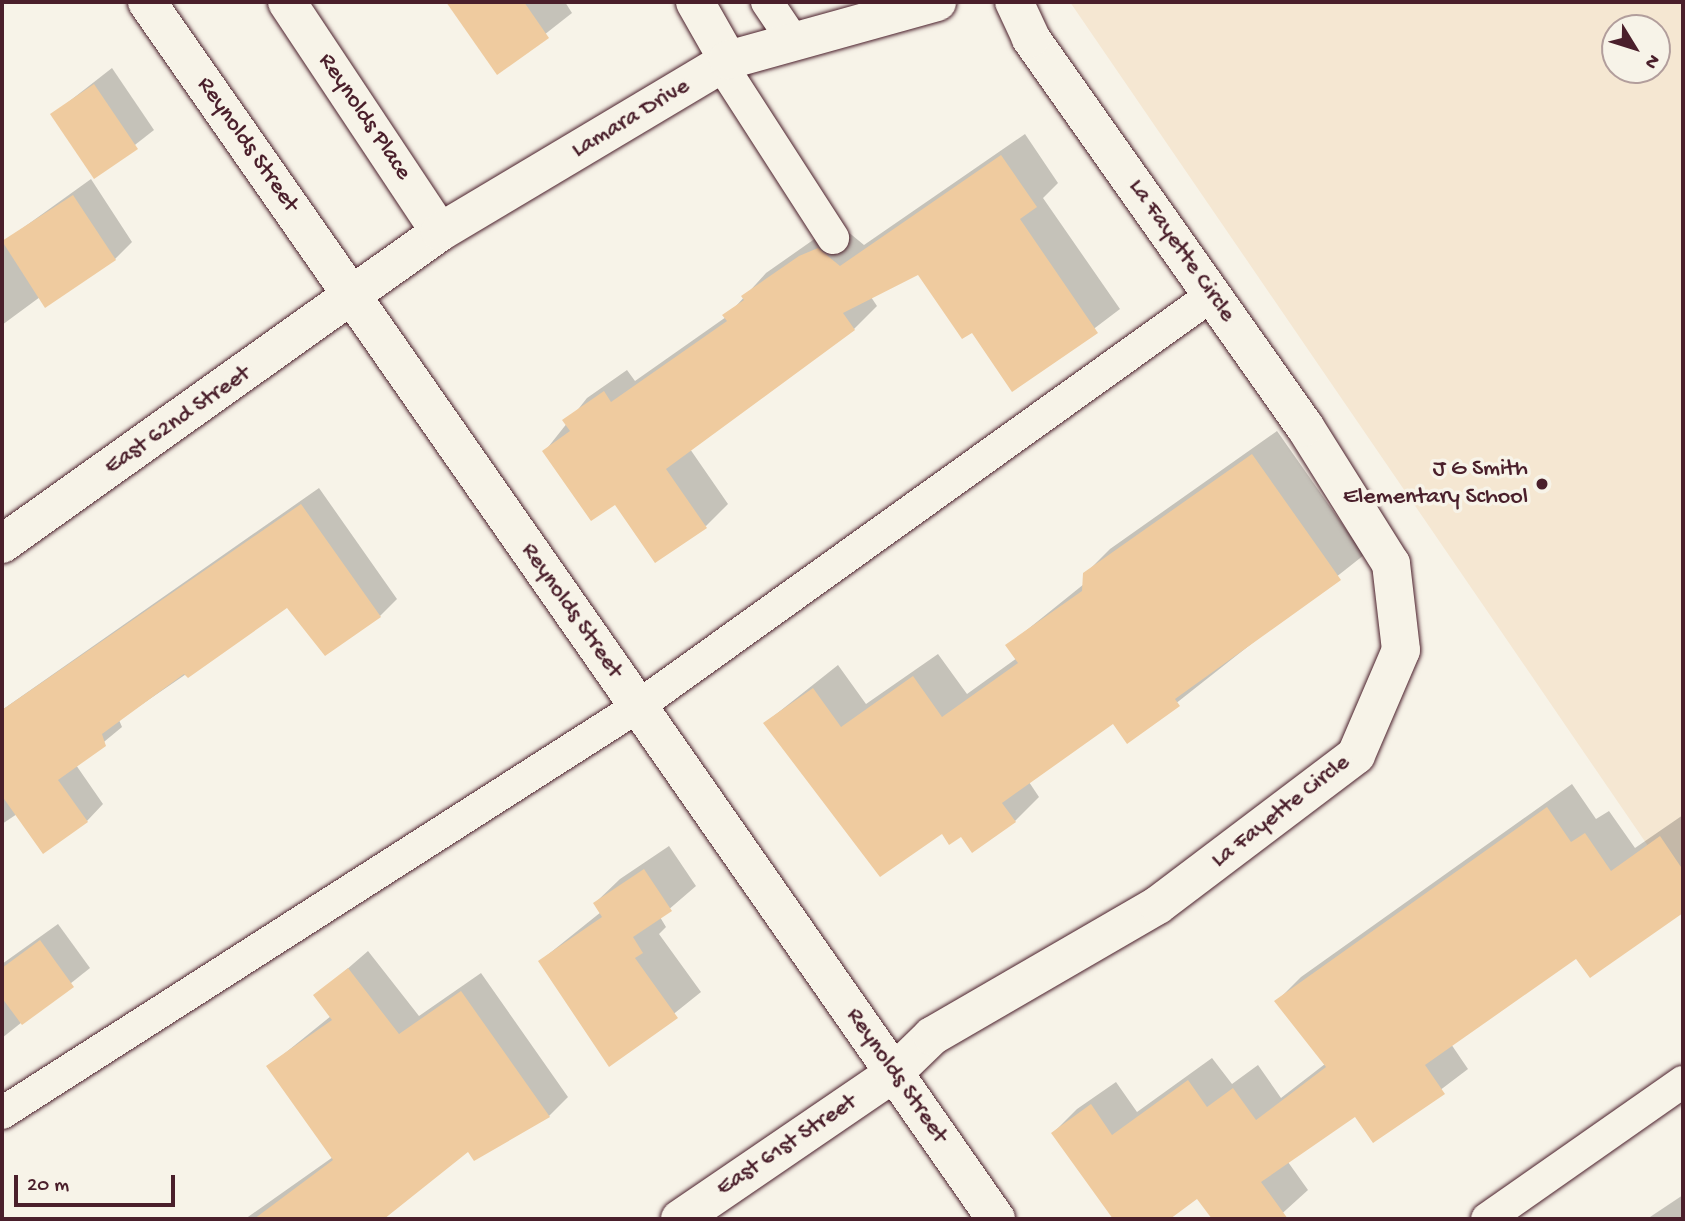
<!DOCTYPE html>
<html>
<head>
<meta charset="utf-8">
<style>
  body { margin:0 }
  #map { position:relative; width:1685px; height:1221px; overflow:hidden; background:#f7f3e8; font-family:"Gochi Hand",sans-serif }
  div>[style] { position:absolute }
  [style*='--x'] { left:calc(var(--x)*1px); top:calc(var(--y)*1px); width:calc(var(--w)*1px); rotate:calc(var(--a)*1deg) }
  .built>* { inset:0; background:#f5e7d2 }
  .shadow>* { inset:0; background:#0003 }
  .building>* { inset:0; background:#efcb9f }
  .roads { filter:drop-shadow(0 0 2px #4a1f2b) drop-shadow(0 0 2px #4a1f2b) }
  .lane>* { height:32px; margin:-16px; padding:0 16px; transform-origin:16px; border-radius:16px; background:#f7f3e8 }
  .street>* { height:38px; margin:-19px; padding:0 19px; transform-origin:19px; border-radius:19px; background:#f7f3e8 }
  .secondary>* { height:38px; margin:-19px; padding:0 19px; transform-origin:19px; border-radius:19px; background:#f7f3e8 }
  .dots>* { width:19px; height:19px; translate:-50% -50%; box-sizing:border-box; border:4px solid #f7f3e8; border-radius:50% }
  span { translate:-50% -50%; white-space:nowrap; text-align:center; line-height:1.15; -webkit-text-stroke:7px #f7f3e8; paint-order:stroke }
  .street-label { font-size:24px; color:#4a1f2b }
  .poi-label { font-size:24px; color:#4a1f2b }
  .right { translate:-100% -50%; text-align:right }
  .frame { position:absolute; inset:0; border:4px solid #4a1f2b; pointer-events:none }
  .north { position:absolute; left:1601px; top:14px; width:70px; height:70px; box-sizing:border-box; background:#f7f3e8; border:2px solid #b29e9c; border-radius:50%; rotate:128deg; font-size:19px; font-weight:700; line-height:28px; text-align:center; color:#4a1f2b }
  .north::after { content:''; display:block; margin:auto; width:24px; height:32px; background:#4a1f2b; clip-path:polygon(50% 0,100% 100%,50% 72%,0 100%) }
  .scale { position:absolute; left:14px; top:1175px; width:161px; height:32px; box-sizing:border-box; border:4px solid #4a1f2b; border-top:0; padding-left:9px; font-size:21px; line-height:24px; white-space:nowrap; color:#4a1f2b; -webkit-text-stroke:5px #f7f3e8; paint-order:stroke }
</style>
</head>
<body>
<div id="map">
  <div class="built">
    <i style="clip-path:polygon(evenodd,1070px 2px,1683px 2px,1683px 897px,1070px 2px,1615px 28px,1657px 28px,1657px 70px,1615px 70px,1615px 28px)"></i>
  </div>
  <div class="shadow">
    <i style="clip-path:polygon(448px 2px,565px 2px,572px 13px,497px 72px)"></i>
    <i style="clip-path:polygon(112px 68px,154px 130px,94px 177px,53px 114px)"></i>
    <i style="clip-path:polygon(1025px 134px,1058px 183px,1043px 198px,1120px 309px,1013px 390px,972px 331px,919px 273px,871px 297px,877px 306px,854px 329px,690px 449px,728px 504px,706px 526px,616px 503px,545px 451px,587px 398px,627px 370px,635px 381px,726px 317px,766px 273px,823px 233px,841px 226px,864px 245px)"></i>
    <i style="clip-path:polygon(91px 179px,132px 242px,115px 259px,40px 297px,2px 325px,2px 243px)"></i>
    <i style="clip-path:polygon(1277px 431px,1364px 555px,1127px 742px,1113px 721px,1029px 782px,1039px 797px,1015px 821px,961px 834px,943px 832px,765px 723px,838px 665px,866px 704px,938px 654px,967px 694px,1017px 658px,1007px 646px,1084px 584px,1085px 574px,1110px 549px)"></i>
    <i style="clip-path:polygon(319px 488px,397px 599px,380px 616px,287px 605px,119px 720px,122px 727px,76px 765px,103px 804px,87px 821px,17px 814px,2px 824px,2px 710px)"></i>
    <i style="clip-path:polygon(1572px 784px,1596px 819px,1609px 811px,1635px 848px,1683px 815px,1683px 911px,1590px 976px,1577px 956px,1451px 1044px,1468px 1069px,1373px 1141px,1355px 1115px,1288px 1162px,1308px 1190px,1276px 1219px,1214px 1219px,1198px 1197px,1167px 1219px,1115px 1219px,1053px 1133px,1077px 1109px,1116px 1082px,1137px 1112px,1212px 1058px,1232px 1084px,1258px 1065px,1281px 1098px,1325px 1064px,1277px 1001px,1301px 977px)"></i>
    <i style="clip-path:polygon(669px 846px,696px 886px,660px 917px,666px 927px,659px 934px,701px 992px,610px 1065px,540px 961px,601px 912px,595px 903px,620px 879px)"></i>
    <i style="clip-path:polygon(58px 924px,90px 968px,2px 1038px,2px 964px)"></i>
    <i style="clip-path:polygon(368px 951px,419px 1016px,481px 973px,568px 1097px,549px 1116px,469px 1150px,383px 1219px,245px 1219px,333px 1157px,269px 1066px,331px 1016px,316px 996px)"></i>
    <i style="clip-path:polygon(1683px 1195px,1683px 1219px,1647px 1219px)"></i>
  </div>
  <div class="building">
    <i style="clip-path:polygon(446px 2px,524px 2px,549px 38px,497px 75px)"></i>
    <i style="clip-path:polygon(94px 84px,138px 149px,94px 179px,50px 114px)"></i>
    <i style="clip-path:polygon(1001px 155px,1037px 207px,1020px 219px,1098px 333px,1012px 392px,972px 333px,962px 339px,918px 275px,843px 313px,855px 330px,666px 469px,707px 528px,655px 563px,615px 505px,591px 521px,542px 451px,570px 431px,562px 420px,604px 391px,611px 402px,727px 321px,722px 315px,744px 300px,741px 296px,799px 256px,818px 248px,840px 266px)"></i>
    <i style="clip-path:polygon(73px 195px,116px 260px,45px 308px,2px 241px)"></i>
    <i style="clip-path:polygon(1252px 454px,1341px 580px,1175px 699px,1180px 706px,1127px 744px,1113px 724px,1002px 803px,1016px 822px,972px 853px,961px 837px,949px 845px,942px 834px,880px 877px,763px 723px,813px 688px,841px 727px,913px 676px,942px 717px,1018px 663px,1005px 645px,1082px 591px,1083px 573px)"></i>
    <i style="clip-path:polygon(301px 504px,381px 617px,325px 656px,287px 608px,188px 678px,184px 674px,102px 734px,106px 746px,58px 780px,88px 822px,43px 854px,2px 796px,2px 710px)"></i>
    <i style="clip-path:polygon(1547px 807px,1571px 842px,1585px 833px,1611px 871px,1660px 836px,1683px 870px,1683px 913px,1590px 978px,1576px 959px,1425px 1065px,1445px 1094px,1373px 1143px,1355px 1117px,1261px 1182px,1288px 1219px,1212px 1219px,1197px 1199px,1170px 1219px,1113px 1219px,1051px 1133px,1091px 1104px,1112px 1135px,1188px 1080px,1207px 1107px,1233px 1088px,1256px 1120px,1326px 1067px,1274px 1001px)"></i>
    <i style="clip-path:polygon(644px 869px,672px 911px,633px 937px,643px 953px,635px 958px,678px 1018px,609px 1067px,538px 961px,602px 917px,593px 903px)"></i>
    <i style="clip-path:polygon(40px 940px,74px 987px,22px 1025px,2px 998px,2px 968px)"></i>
    <i style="clip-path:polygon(348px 968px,399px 1034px,461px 991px,550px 1117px,474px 1161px,468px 1152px,384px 1219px,254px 1219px,333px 1160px,266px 1066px,332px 1020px,313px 995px)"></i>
  </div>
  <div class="roads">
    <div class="lane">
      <i style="--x:767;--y:2;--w:48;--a:56"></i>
      <i style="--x:721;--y:64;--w:207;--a:57.2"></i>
      <i style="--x:2;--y:1113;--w:754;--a:-32.59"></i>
      <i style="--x:637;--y:707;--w:707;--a:-35.62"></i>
      <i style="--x:1487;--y:1219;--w:239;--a:-35"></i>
    </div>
    <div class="street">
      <i style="--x:287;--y:2;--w:276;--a:56.4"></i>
      <i style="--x:695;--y:2;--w:67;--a:60.4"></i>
      <i style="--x:2;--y:544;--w:538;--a:-35.46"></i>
      <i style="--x:440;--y:232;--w:335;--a:-30.8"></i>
      <i style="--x:728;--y:60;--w:217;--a:-15.5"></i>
      <i style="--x:680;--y:1219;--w:259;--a:-34.3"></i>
      <i style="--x:894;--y:1073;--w:53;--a:-44.2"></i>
      <i style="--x:932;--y:1036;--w:261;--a:-30.1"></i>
      <i style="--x:1158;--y:905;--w:248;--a:-37.1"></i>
      <i style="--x:1356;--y:755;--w:114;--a:-66.8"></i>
      <i style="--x:1401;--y:650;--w:87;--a:-96.6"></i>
      <i style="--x:1391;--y:564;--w:162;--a:-122.1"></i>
      <i style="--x:1305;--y:427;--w:476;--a:-125.2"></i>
      <i style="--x:1031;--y:38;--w:40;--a:-115"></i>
    </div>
    <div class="secondary">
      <i style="--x:147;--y:2;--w:1484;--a:55.1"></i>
    </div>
  </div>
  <div class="dots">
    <i style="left:1542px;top:484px;background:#4a1f2b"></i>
  </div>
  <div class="street-label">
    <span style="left:364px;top:117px;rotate:56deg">Reynolds Place</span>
    <span style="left:631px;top:119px;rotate:-31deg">Lamara Drive</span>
    <span style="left:247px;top:145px;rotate:55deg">Reynolds Street</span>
    <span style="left:1181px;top:251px;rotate:55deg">La Fayette Circle</span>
    <span style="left:178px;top:421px;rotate:-35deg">East 62nd Street</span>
    <span style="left:571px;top:611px;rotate:55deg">Reynolds Street</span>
    <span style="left:1281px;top:812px;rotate:-38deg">La Fayette Circle</span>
    <span style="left:896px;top:1076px;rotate:55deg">Reynolds Street</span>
    <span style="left:787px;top:1146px;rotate:-34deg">East 61st Street</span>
  </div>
  <div class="poi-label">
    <span class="right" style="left:1528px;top:484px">J G Smith<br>Elementary School</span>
  </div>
  <div class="frame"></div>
  <div class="north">N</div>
  <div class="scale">20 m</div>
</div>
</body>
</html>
